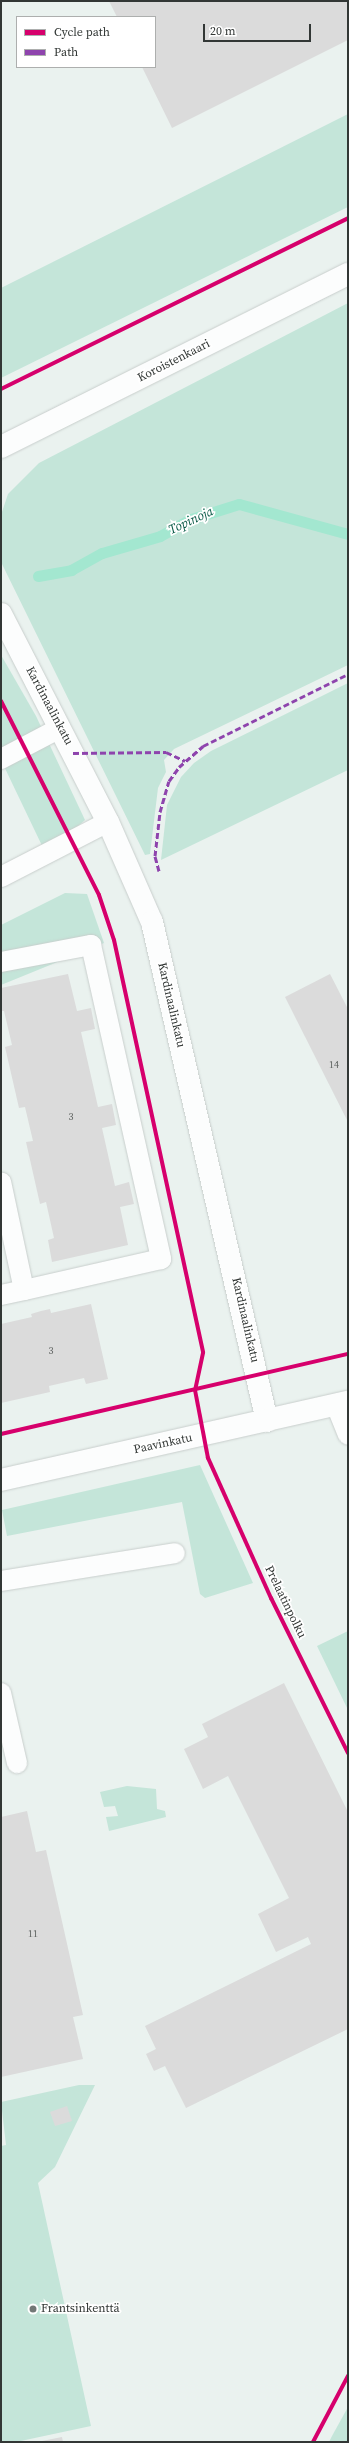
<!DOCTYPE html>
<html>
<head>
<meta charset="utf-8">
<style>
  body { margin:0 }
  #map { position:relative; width:349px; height:2443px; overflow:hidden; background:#eaf2ef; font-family:"Source Serif 4",serif }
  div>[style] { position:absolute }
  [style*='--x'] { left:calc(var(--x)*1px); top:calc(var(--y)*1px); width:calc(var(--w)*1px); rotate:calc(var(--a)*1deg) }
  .green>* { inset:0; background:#c4e5d9 }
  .stream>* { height:11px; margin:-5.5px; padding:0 5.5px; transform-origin:5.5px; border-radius:5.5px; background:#a3e7d0 }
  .building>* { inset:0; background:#dbdbdb }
  .roads { filter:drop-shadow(0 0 1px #c8cecc) drop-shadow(0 0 1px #c8cecc) }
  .service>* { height:20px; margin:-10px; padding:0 10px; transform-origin:10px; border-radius:10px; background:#fcfdfd }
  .minor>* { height:22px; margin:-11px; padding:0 11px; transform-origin:11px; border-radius:11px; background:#fcfdfd }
  .tertiary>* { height:22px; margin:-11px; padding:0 11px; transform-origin:11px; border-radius:11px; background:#fcfdfd }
  .quiet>* { height:3px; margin-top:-1.5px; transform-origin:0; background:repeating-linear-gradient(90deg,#8e44ad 0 6px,transparent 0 9px) }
  .cycleway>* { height:4px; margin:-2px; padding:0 2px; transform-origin:2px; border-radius:2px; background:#d6006c }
  .dots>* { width:11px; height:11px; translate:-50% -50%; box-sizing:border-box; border:2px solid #fff; border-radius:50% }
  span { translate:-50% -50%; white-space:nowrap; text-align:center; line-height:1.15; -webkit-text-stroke:3.5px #fff; paint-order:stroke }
  .number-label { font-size:10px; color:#5c605e }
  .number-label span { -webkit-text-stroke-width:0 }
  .street-label { font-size:12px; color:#323735 }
  .poi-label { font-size:12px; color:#323735 }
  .left { translate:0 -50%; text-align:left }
  .water-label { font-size:13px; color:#075845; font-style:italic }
  .frame { position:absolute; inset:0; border:2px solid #323735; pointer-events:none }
  .legend { position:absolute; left:16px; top:16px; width:140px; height:52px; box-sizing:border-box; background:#fff; border:1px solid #adafae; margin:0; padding:5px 7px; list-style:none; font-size:12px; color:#323735 }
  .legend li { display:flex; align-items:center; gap:8px; height:20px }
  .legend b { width:20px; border:1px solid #adafae }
  .scale { position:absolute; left:203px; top:24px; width:108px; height:18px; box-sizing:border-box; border:2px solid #323735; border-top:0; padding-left:5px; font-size:12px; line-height:14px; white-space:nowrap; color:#323735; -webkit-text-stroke:3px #fff; paint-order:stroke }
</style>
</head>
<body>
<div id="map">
  <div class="green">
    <i style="clip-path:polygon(348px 114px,348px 207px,1px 378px,1px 288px)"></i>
    <i style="clip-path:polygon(348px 303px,348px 665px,174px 749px,164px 760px,166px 772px,158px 788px,150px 854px,145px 855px,1px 562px,1px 515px,8px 494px,39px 463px)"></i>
    <i style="clip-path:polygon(1px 655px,36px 716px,85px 820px,46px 854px,1px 760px)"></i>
    <i style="clip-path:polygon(348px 683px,348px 770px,161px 860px,167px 805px,181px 777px,194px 763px,211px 751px)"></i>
    <i style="clip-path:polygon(65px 893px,87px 894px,104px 943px,1px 985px,1px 925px)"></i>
    <i style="clip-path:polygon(200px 1465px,253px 1583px,205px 1598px,200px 1594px,182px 1502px,7px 1536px,2px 1510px)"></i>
    <i style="clip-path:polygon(348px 1631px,348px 1710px,317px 1646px)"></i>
    <i style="clip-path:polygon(127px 1786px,156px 1789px,157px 1809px,165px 1811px,166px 1817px,109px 1831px,106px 1817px,118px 1816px,115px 1806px,104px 1807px,100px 1792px)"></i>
    <i style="clip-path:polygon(79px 2085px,95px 2085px,55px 2167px,38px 2183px,91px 2426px,16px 2442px,1px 2442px,1px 2146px,6px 2145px,1px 2102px)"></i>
    <i style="clip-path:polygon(348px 2407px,348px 2442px,329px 2442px,332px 2436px)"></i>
  </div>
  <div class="stream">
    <i style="--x:38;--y:576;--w:34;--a:-10"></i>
    <i style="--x:71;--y:570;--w:35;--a:-29"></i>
    <i style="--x:102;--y:553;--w:60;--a:-16.3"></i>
    <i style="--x:160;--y:536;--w:35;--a:-29"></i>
    <i style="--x:191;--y:519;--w:50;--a:-17.4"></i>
    <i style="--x:239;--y:504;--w:113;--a:15.4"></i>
  </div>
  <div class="building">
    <i style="clip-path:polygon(109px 1px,348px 1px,348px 40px,172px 128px,142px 67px,155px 67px,155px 17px,117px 17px)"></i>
    <i style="clip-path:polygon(68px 974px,77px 1011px,91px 1008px,95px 1029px,81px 1032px,98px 1107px,112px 1104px,116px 1125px,102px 1128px,115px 1186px,129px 1182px,134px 1204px,120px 1207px,128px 1245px,52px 1262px,48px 1240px,54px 1238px,46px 1202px,40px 1204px,26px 1142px,33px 1141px,25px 1107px,19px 1108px,5px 1047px,12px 1045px,4px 1011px,1px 1011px,1px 988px)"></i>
    <i style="clip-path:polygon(330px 974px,348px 1009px,348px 1122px,285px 997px)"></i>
    <i style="clip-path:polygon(91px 1304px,108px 1379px,86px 1384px,84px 1378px,49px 1386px,50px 1392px,1px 1403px,1px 1324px,32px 1317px,31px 1314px,41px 1311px,50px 1309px,51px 1313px)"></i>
    <i style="clip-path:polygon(284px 1683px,348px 1812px,348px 2029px,186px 2108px,165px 2066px,154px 2071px,146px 2054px,156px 2049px,145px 2026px,311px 1944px,308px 1937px,276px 1952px,258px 1914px,289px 1898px,228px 1776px,203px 1789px,184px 1749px,208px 1737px,202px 1724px)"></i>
    <i style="clip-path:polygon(27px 1811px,36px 1852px,46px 1850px,83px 2015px,73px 2017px,83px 2059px,1px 2077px,1px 1817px)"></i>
    <i style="clip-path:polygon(67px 2106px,72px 2121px,55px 2126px,50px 2112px)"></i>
    <i style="clip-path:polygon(62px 2437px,63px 2442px,42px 2442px,42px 2441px)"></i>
  </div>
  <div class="roads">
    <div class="service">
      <i style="--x:1;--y:759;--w:67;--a:-27.7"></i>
      <i style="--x:1;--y:877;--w:120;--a:-27.2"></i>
      <i style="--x:1;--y:962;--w:92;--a:-10.7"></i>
      <i style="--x:91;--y:945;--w:322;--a:77.4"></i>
      <i style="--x:161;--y:1259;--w:140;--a:167.2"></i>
      <i style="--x:24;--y:1290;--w:110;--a:-102"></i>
      <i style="--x:1;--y:1295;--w:24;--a:-12"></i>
      <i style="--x:336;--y:1405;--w:32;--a:68"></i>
      <i style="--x:1;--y:1581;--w:176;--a:-9.1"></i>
      <i style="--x:1;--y:1693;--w:72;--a:77.1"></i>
    </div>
    <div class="minor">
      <i style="--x:1;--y:614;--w:234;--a:62.8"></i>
      <i style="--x:108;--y:822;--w:109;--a:66.3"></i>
      <i style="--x:152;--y:922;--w:512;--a:77.02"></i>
      <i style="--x:1;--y:1480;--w:356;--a:-12.7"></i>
    </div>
    <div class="tertiary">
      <i style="--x:1;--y:447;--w:388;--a:-26.5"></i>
    </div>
  </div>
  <div class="quiet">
    <i style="--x:73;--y:753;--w:93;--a:-0.6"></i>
    <i style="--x:166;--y:752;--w:21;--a:25"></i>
    <i style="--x:159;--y:871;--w:16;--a:-105"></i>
    <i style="--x:155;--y:856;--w:44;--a:-83.5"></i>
    <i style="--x:160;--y:812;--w:32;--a:-74"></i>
    <i style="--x:169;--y:781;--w:17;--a:-54"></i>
    <i style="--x:179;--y:767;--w:32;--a:-41"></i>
    <i style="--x:203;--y:746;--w:162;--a:-26.4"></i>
  </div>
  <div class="cycleway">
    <i style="--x:1;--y:389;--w:387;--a:-26.2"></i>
    <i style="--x:1;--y:701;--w:217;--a:63.2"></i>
    <i style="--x:99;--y:895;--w:47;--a:71.6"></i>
    <i style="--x:114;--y:940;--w:422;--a:77.8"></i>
    <i style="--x:203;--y:1353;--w:38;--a:102"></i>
    <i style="--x:195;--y:1390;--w:69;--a:79.2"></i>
    <i style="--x:208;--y:1458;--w:154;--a:65.8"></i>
    <i style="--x:271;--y:1598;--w:173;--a:63.6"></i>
    <i style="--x:1;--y:1434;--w:356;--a:-13"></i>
    <i style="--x:313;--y:2442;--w:75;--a:-62.1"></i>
  </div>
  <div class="dots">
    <i style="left:33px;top:2309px;background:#727876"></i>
  </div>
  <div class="number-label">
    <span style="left:334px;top:1065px">14</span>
    <span style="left:71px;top:1117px">3</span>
    <span style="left:51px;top:1351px">3</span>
    <span style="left:33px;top:1934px">11</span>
  </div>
  <div class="street-label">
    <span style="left:174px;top:361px;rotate:-27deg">Koroistenkaari</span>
    <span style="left:49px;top:706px;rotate:62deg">Kardinaalinkatu</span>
    <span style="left:171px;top:1005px;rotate:77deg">Kardinaalinkatu</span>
    <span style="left:245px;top:1320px;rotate:77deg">Kardinaalinkatu</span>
    <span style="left:163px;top:1444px;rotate:-12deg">Paavinkatu</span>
    <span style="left:285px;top:1602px;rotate:64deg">Prelaatinpolku</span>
  </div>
  <div class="poi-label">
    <span class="left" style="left:41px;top:2309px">Frantsinkenttä</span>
  </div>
  <div class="water-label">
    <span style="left:191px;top:521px;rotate:-25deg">Topinoja</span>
  </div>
  <div class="frame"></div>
  <ul class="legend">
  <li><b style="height:5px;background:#d6006c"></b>Cycle path</li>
  <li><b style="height:5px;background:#8e44ad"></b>Path</li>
  </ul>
  <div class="scale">20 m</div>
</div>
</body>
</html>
